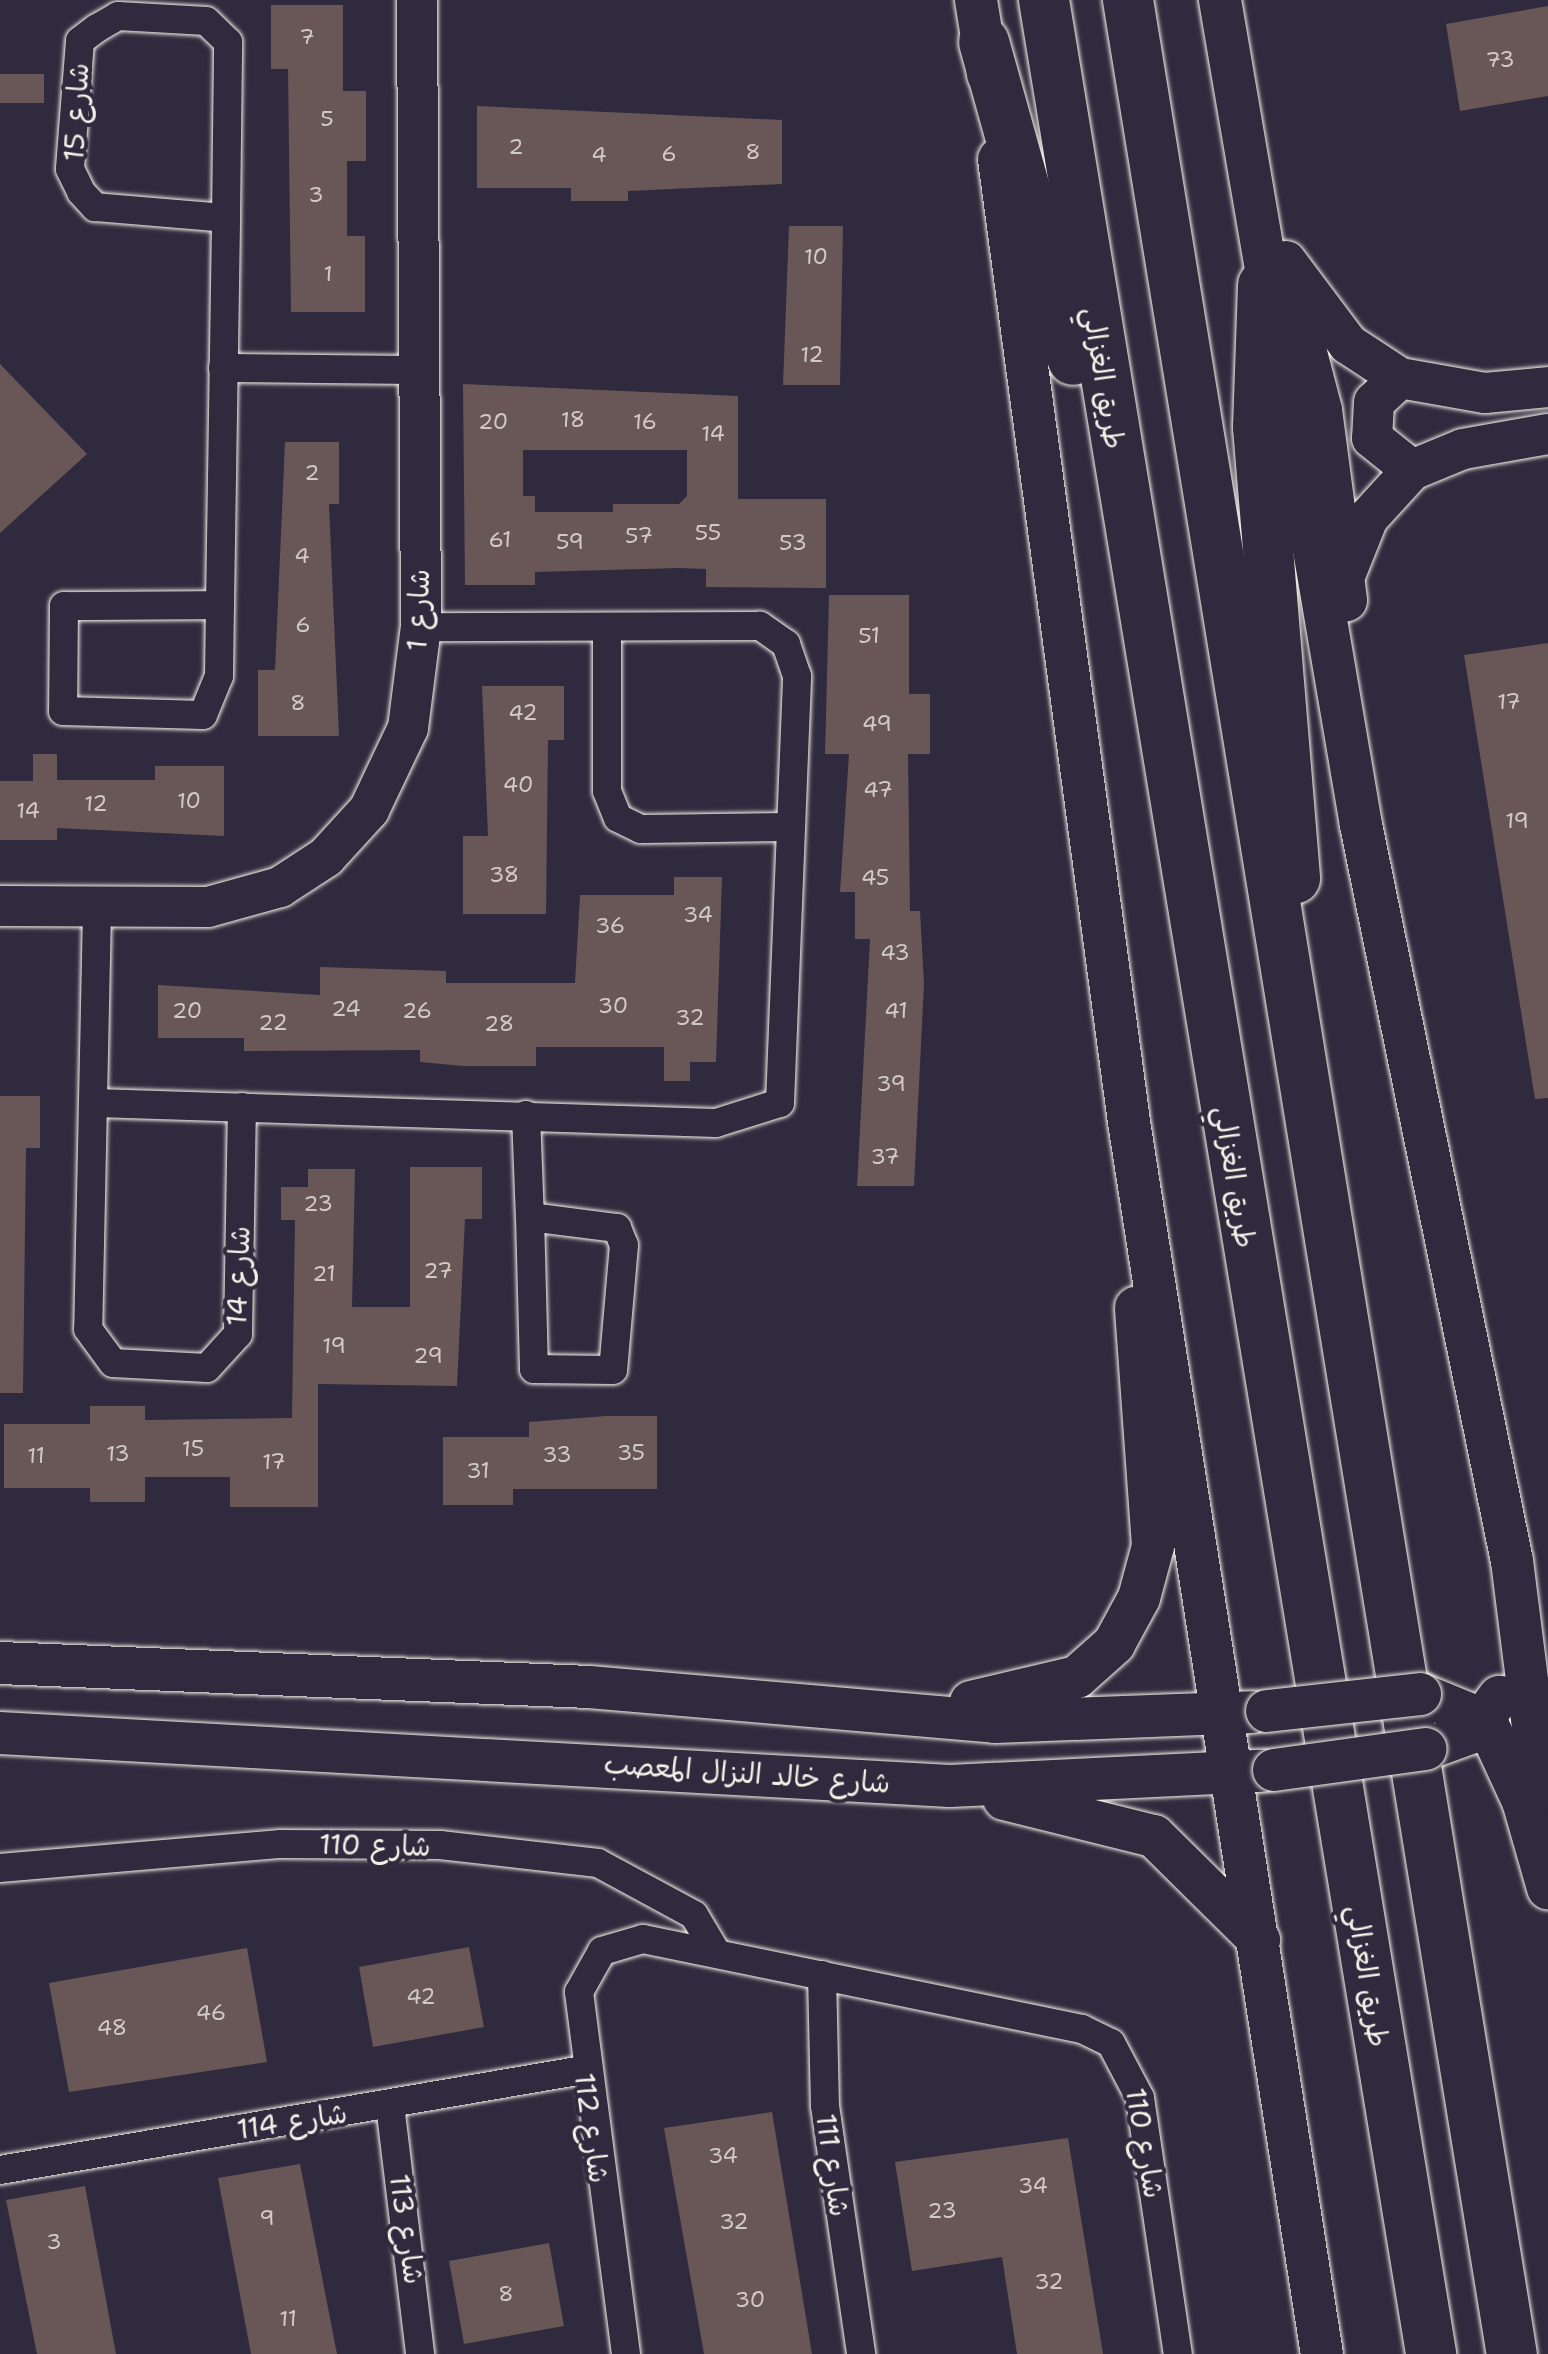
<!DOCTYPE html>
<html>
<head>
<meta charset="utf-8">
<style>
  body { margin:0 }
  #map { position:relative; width:1548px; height:2354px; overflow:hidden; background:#2f2a3d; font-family:"Shantell Sans","Playpen Sans Arabic",sans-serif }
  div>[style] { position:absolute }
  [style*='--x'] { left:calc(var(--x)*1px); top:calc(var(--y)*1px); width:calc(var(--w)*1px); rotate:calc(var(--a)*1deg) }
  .building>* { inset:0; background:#695757 }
  .roads { filter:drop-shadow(0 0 2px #f4f1e8) drop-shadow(0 0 2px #f4f1e8) }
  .street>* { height:28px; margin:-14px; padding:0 14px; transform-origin:14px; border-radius:14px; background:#2f2a3d }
  .secondary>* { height:40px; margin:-20px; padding:0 20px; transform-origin:20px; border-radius:20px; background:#2f2a3d }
  .primary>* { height:42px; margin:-21px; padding:0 21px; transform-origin:21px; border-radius:21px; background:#2f2a3d }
  .highway>* { height:50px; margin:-25px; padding:0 25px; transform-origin:25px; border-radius:25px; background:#2f2a3d }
  .bridges { filter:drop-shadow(0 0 2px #f4f1e8) drop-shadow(0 0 2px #f4f1e8) }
  .primary-bridge>* { height:42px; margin:-21px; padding:0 21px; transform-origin:21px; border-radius:21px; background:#2f2a3d }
  span { translate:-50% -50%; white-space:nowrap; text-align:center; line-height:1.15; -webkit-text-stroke:8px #2f2a3d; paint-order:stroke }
  .number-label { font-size:22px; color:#d1cac4 }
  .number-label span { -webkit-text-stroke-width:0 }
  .street-label { font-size:28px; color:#f4f1e8 }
</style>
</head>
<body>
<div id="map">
  <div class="building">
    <i style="clip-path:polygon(271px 5px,343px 5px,343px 91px,366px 91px,366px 161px,347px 161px,347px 236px,365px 236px,365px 312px,291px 312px,288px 69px,271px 69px)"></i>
    <i style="clip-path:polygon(1548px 6px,1548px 96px,1460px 111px,1446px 24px)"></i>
    <i style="clip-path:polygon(0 74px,44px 74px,44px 103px,0 103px)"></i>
    <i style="clip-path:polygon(477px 106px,782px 120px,782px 184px,628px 191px,628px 201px,571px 201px,571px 188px,477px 188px)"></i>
    <i style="clip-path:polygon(789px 226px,843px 226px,840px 385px,783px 385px)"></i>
    <i style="clip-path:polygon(0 364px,87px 454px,0 533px)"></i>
    <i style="clip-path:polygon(evenodd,463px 384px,738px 396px,738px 499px,826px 499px,826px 588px,706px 587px,706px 569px,679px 568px,535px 572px,535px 585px,465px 585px,463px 384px,523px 450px,687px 450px,687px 496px,679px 504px,613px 504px,613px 512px,535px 512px,535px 496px,523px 496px,523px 450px)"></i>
    <i style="clip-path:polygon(285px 442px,339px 442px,339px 504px,329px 504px,339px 736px,258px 736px,258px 670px,275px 670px)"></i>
    <i style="clip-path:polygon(829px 595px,909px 595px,909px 694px,930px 694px,930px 754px,908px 754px,910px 911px,920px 911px,924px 984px,914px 1186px,857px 1186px,870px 939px,855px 939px,855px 892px,840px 892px,849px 754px,825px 754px)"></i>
    <i style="clip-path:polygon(1548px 643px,1548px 1098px,1535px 1099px,1464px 655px)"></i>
    <i style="clip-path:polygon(482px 686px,564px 686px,564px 740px,548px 740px,546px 914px,463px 914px,463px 836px,488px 836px)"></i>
    <i style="clip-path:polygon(33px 754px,57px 754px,57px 780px,155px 780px,155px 766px,224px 766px,224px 836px,57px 828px,57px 840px,0 840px,0 781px,33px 781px)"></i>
    <i style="clip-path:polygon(674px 877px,722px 877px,716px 1062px,690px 1062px,690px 1081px,664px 1081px,664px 1047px,536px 1047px,536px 1066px,463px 1066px,420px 1062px,420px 1050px,244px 1051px,244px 1038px,158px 1038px,158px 985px,320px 995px,320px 967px,446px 971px,446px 983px,575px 983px,580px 895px,674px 895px)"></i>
    <i style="clip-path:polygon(0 1096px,40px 1096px,40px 1148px,26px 1148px,23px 1393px,0 1393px)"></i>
    <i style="clip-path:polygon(410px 1167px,482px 1167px,482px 1219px,465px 1219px,457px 1386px,318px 1384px,318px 1507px,230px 1507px,230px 1477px,145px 1477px,145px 1502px,90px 1502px,90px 1488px,4px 1488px,4px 1424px,90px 1424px,90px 1406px,145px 1406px,145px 1420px,292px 1418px,295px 1220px,281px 1220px,281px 1187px,308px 1187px,308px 1169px,355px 1169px,352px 1307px,410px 1307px)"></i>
    <i style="clip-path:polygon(606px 1416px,657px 1416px,657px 1489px,513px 1489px,513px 1505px,443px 1505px,443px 1437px,529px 1437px,529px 1422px)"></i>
    <i style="clip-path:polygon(469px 1947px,484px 2027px,373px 2047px,359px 1967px)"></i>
    <i style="clip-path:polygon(247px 1948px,267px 2062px,69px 2092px,49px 1983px)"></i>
    <i style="clip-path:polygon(772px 2112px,812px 2354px,704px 2354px,664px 2128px)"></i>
    <i style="clip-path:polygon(1068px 2138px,1103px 2354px,1017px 2354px,1002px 2257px,912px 2271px,895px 2162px)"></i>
    <i style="clip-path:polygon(300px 2164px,337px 2354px,251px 2354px,218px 2178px)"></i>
    <i style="clip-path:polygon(85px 2186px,116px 2354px,37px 2354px,6px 2200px)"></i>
    <i style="clip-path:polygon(549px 2243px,564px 2326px,464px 2344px,449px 2261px)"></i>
  </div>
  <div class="roads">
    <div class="street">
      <i style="--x:223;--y:368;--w:197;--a:0.6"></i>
      <i style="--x:220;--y:605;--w:156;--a:179.6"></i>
      <i style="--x:64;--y:606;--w:105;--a:90.5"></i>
      <i style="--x:63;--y:711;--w:140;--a:1.6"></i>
      <i style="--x:203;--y:715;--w:42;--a:-67.7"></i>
      <i style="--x:219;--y:676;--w:71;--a:-89.2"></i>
      <i style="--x:220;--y:605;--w:387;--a:-89.1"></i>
      <i style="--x:226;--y:218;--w:176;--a:-89.3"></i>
      <i style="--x:228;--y:42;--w:30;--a:-136"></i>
      <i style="--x:206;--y:21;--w:88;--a:-176.7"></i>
      <i style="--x:118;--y:16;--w:24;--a:150"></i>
      <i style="--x:97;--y:28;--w:21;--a:143"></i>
      <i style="--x:80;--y:41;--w:128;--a:94.5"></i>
      <i style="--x:70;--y:169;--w:25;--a:64"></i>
      <i style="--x:81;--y:192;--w:21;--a:47"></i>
      <i style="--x:95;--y:207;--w:131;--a:4.8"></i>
      <i style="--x:607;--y:629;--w:162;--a:90"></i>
      <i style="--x:607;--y:791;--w:29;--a:68"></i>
      <i style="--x:618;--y:818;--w:25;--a:26"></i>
      <i style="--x:641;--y:829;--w:147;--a:-0.8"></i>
      <i style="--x:97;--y:910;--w:419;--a:91.2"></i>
      <i style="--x:88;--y:1329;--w:42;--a:53.7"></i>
      <i style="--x:113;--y:1363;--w:94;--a:3"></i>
      <i style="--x:207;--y:1368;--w:46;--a:-47.6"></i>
      <i style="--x:238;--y:1334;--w:227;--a:-89"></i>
      <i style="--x:96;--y:1103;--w:620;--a:1.85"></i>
      <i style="--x:716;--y:1123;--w:67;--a:-17.4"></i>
      <i style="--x:780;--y:1103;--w:427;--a:-87.7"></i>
      <i style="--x:797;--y:676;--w:34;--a:-109"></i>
      <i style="--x:786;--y:644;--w:32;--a:-145"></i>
      <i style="--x:760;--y:626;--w:339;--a:179.8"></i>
      <i style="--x:526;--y:1115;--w:102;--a:87.8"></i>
      <i style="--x:530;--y:1217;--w:88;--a:7.2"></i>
      <i style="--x:617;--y:1228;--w:18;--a:68"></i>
      <i style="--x:624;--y:1245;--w:125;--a:95"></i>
      <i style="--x:613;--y:1370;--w:79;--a:-179.3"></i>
      <i style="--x:534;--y:1369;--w:152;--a:-91.5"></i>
      <i style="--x:0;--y:1868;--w:282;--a:-4.9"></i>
      <i style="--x:281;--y:1844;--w:159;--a:0.4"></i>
      <i style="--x:440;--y:1845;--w:159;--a:6.5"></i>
      <i style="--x:598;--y:1863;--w:109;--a:28.4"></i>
      <i style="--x:694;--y:1915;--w:43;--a:59.3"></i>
      <i style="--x:822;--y:1975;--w:131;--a:88.7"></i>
      <i style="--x:825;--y:2106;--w:251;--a:81.7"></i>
      <i style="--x:390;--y:2105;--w:251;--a:83.1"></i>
      <i style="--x:0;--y:2170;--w:592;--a:-9.73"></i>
      <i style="--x:626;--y:2354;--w:365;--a:-97.4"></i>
      <i style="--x:579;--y:1992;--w:47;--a:-60.7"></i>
      <i style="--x:602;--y:1951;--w:43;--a:-16.3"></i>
      <i style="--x:643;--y:1939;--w:448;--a:11.6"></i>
      <i style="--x:1082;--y:2029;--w:32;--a:26"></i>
      <i style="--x:1111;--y:2043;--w:62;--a:62.2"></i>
      <i style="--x:1140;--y:2098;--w:259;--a:81.6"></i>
    </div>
    <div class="secondary">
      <i style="--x:1286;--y:261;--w:104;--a:53.2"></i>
      <i style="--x:1348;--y:344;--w:62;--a:33.2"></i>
      <i style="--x:1400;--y:378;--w:86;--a:10"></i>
      <i style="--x:1485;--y:393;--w:63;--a:-5.4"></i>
      <i style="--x:1400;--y:378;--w:35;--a:137"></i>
      <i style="--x:1374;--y:402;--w:36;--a:93"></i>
      <i style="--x:1372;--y:438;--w:51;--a:38.7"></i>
      <i style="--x:1344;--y:578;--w:65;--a:-68.2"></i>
      <i style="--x:1368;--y:518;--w:65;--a:-47.5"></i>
      <i style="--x:1412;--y:470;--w:55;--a:-22.4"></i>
      <i style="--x:1463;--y:449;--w:86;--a:-10"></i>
      <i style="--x:0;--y:906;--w:208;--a:0.3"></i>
      <i style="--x:208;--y:907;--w:75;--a:-15.5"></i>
      <i style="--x:280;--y:887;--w:55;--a:-33.1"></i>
      <i style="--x:326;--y:857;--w:64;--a:-47.5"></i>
      <i style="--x:369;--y:810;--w:91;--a:-64.6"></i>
      <i style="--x:408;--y:728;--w:102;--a:-82.7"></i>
      <i style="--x:421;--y:627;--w:627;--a:-90.37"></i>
    </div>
    <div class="primary">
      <i style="--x:976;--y:0;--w:75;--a:80.8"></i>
      <i style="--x:1220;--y:0;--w:837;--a:80.3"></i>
      <i style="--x:1361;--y:825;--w:751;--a:78.41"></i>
      <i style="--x:1512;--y:1561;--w:287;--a:82.8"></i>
      <i style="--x:999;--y:159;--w:972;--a:82.31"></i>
      <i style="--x:1129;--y:1122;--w:1247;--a:81.1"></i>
      <i style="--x:1285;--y:272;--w:143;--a:75.4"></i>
      <i style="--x:1321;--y:410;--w:192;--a:82.5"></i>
      <i style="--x:0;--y:1663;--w:589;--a:2.33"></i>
      <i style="--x:589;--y:1687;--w:408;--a:4.9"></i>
      <i style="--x:995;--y:1722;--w:257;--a:-2.2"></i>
      <i style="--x:1420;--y:1694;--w:71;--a:22.2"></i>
      <i style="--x:1486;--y:1721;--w:88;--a:65.2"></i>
      <i style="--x:1523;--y:1801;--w:91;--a:74"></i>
      <i style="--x:971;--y:1702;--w:109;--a:-13.3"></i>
      <i style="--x:1077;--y:1677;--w:50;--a:-41.7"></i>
      <i style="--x:1114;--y:1644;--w:52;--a:-61.5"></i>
      <i style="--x:1139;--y:1598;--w:54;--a:-74.9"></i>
      <i style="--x:1153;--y:1546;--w:239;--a:-94.1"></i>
      <i style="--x:0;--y:1733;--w:951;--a:3.19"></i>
      <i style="--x:950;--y:1786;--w:312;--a:-2.8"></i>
      <i style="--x:1426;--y:1749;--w:50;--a:-19.9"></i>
      <i style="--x:1473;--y:1732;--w:44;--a:-53.4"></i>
      <i style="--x:1004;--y:1799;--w:154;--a:13.9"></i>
      <i style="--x:1154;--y:1836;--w:148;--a:44.7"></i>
    </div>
    <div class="highway">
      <i style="--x:1044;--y:0;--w:2386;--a:80.66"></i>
      <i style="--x:1128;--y:0;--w:2385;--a:80.74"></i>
      <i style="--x:984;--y:42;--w:330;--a:74.4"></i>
      <i style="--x:1263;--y:285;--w:142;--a:92"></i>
      <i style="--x:1258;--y:427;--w:453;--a:85.3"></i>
    </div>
  </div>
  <div class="bridges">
    <div class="primary-bridge">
      <i style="--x:1267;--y:1711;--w:154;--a:-6.3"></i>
      <i style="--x:1274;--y:1770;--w:153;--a:-7.9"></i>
    </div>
  </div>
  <div class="number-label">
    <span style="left:307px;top:37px">7</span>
    <span style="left:1500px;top:60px">73</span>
    <span style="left:327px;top:119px">5</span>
    <span style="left:516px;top:147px">2</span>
    <span style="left:753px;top:152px">8</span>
    <span style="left:669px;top:154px">6</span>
    <span style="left:599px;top:155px">4</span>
    <span style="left:316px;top:195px">3</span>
    <span style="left:816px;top:257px">10</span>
    <span style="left:328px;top:274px">1</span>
    <span style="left:812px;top:355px">12</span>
    <span style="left:573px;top:420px">18</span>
    <span style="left:493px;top:422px">20</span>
    <span style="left:645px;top:422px">16</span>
    <span style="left:713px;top:434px">14</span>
    <span style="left:312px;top:473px">2</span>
    <span style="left:708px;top:533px">55</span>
    <span style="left:639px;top:536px">57</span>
    <span style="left:500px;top:540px">61</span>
    <span style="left:570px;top:542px">59</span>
    <span style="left:793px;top:543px">53</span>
    <span style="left:302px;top:556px">4</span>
    <span style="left:303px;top:625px">6</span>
    <span style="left:869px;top:636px">51</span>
    <span style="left:1509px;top:702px">17</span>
    <span style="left:298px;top:703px">8</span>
    <span style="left:523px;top:713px">42</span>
    <span style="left:877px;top:724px">49</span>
    <span style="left:518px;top:785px">40</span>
    <span style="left:878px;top:790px">47</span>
    <span style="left:189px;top:801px">10</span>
    <span style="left:96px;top:804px">12</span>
    <span style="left:28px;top:811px">14</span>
    <span style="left:1517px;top:821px">19</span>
    <span style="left:504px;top:875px">38</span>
    <span style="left:875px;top:878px">45</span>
    <span style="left:698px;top:915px">34</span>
    <span style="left:610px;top:926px">36</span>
    <span style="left:895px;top:953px">43</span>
    <span style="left:613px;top:1006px">30</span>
    <span style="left:346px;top:1009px">24</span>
    <span style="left:187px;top:1011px">20</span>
    <span style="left:417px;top:1011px">26</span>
    <span style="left:896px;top:1011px">41</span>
    <span style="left:690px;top:1018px">32</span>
    <span style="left:273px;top:1023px">22</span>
    <span style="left:499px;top:1024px">28</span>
    <span style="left:891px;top:1084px">39</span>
    <span style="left:885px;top:1157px">37</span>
    <span style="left:318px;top:1204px">23</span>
    <span style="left:438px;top:1271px">27</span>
    <span style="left:324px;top:1274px">21</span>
    <span style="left:334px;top:1346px">19</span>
    <span style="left:428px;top:1356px">29</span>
    <span style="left:193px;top:1449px">15</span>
    <span style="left:631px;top:1453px">35</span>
    <span style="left:118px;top:1454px">13</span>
    <span style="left:557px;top:1455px">33</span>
    <span style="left:36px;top:1456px">11</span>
    <span style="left:274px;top:1462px">17</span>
    <span style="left:478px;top:1471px">31</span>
    <span style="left:421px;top:1997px">42</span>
    <span style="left:211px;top:2013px">46</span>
    <span style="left:112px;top:2028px">48</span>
    <span style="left:723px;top:2156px">34</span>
    <span style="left:1033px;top:2186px">34</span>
    <span style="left:942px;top:2211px">23</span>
    <span style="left:267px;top:2218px">9</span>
    <span style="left:734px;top:2222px">32</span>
    <span style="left:54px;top:2242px">3</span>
    <span style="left:1049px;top:2282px">32</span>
    <span style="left:506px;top:2294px">8</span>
    <span style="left:750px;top:2300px">30</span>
    <span style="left:288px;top:2319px">11</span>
  </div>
  <div class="street-label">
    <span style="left:76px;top:112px;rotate:-87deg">شارع 15</span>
    <span style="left:1104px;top:378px;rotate:81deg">طريق الغزالي</span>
    <span style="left:418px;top:610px;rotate:-88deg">شارع 1</span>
    <span style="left:1235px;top:1177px;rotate:81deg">طريق الغزالي</span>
    <span style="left:238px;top:1276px;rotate:-88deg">شارع 14</span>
    <span style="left:747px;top:1773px;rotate:4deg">شارع خالد النزال المعصب</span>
    <span style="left:375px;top:1845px;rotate:1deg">شارع 110</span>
    <span style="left:1368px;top:1976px;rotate:81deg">طريق الغزالي</span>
    <span style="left:292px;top:2121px;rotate:-9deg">114 شارع</span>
    <span style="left:592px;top:2128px;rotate:82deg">شارع 112</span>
    <span style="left:1145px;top:2143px;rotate:80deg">شارع 110</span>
    <span style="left:833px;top:2165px;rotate:82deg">شارع 111</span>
    <span style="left:407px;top:2229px;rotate:82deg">شارع 113</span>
  </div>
</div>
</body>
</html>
